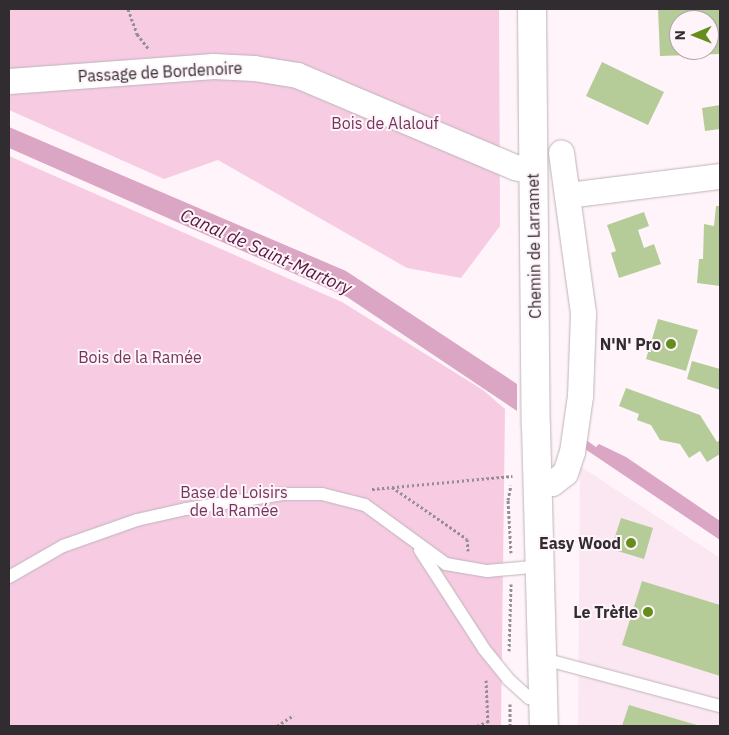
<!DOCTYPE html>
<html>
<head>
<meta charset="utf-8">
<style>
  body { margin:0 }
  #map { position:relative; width:729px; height:735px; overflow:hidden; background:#fef4f9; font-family:"IBM Plex Sans",sans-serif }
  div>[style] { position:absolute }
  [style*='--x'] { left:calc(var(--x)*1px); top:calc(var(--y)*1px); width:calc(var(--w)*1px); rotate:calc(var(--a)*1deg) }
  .built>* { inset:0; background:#fbe7f1 }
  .green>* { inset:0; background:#f7cce3 }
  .water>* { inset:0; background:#dba6c3 }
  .building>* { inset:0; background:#b5cc99 }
  .path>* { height:3px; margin-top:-1.5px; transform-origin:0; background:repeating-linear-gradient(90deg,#958e92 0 2.5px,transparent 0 5px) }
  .roads { filter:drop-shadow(0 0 1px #beb3b9) drop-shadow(0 0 1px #beb3b9) }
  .service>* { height:12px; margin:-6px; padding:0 6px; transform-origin:6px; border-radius:6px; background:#fff }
  .minor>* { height:25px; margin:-12.5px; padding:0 12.5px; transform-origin:12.5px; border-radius:12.5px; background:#fff }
  .secondary>* { height:28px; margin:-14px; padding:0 14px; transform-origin:14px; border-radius:14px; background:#fff }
  .dots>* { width:14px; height:14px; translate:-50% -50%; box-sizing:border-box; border:2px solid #fef4f9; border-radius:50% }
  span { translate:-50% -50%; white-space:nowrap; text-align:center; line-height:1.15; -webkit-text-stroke:4px #fef4f9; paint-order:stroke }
  .street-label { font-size:16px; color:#312c2f }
  .park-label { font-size:16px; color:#75345c }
  .poi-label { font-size:16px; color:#312c2f; font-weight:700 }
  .right { translate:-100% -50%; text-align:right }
  .water-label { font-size:18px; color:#561840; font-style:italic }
  .frame { position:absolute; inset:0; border:10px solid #312c2f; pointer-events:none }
  .north { position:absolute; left:669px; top:10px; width:50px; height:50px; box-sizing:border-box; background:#fef4f9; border:1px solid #aca4a8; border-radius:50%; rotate:269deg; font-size:14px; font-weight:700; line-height:20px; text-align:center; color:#312c2f }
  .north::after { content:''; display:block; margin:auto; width:18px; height:22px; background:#658d1b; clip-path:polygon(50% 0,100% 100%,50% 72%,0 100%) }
</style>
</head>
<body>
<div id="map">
  <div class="built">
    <i style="clip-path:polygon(580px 466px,720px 558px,720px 726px,578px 726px)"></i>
  </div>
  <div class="green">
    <i style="clip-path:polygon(9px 9px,499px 9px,500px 226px,461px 278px,407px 268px,218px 160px,164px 179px,9px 110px)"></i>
    <i style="clip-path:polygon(9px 156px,342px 302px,483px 390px,505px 409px,501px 726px,9px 726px)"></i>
  </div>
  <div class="water">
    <i style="clip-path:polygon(9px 127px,346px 271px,517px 384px,517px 411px,347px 297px,9px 148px)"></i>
    <i style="clip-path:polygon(586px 440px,596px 447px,599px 444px,626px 457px,720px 521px,720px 540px,585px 449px)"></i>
  </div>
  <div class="building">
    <i style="clip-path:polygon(evenodd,658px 9px,720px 9px,720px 54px,660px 56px,658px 9px,679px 20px,709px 20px,709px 50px,679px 50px,679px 20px)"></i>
    <i style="clip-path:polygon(602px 62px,664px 92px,648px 125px,586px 96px)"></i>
    <i style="clip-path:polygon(720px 105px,720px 129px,705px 131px,702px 108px)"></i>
    <i style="clip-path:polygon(716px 206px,720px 206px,720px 286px,697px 283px,699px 259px,703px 259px,704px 224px,714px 226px)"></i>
    <i style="clip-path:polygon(644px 212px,649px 226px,638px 230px,644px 248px,654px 244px,661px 264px,619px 278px,611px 253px,616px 251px,607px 225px)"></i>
    <i style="clip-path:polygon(658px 319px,698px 330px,686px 371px,646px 359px)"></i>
    <i style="clip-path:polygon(692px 361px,720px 369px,720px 390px,687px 379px)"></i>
    <i style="clip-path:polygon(626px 388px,700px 415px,717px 442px,720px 440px,720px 454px,707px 462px,700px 451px,689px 458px,680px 444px,660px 440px,651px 425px,637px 420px,639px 414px,619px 406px)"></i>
    <i style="clip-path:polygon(621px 518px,653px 528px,644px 559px,611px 549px)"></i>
    <i style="clip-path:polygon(642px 581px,720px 605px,720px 676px,622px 645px)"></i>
    <i style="clip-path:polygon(629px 705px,700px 726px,622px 726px)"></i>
  </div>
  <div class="path">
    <i style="--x:128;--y:9;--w:27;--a:70"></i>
    <i style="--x:137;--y:34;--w:18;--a:52"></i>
    <i style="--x:392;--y:487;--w:91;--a:34.7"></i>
    <i style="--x:467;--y:539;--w:12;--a:85"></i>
    <i style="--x:372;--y:489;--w:141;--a:-5.3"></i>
    <i style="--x:511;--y:553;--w:53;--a:-93.2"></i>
    <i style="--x:508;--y:500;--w:15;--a:-79"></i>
    <i style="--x:509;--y:651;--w:67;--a:-88.3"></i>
    <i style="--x:486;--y:680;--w:46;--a:87.5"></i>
    <i style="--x:510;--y:704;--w:22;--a:90"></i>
    <i style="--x:277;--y:726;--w:20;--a:-33"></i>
    <i style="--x:477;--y:726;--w:12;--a:-24"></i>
  </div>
  <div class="roads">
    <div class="service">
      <i style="--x:420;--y:550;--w:118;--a:57.1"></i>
      <i style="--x:484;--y:649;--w:38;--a:51"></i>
      <i style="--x:508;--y:679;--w:28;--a:42"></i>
      <i style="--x:529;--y:698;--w:15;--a:0"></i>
      <i style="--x:9;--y:577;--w:62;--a:-29.9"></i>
      <i style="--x:63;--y:546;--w:78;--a:-19.4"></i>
      <i style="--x:137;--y:520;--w:50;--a:-12.7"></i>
      <i style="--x:186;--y:509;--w:98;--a:-8.8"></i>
      <i style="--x:283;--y:494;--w:39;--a:0"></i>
      <i style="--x:322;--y:494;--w:44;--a:14.3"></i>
      <i style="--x:365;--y:505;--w:100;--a:36.1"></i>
      <i style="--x:446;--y:564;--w:42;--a:9.7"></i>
      <i style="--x:487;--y:571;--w:55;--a:-5.2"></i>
      <i style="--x:544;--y:659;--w:182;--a:15"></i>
    </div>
    <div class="minor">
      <i style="--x:9;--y:81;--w:205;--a:-4.2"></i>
      <i style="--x:213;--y:66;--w:41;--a:2.8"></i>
      <i style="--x:254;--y:68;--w:44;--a:9.2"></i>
      <i style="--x:297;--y:75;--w:237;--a:22.9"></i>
      <i style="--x:515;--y:167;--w:18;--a:13"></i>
      <i style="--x:567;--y:195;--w:154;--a:-7.1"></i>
      <i style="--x:539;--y:483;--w:13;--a:0"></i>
      <i style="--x:552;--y:483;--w:16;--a:-38"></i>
      <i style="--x:565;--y:473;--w:22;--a:-72"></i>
      <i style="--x:572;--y:452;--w:57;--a:-81.9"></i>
      <i style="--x:580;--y:396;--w:83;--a:-87.9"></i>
      <i style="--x:583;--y:313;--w:162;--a:-97.8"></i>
    </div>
    <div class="secondary">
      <i style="--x:532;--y:9;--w:417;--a:89.5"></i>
      <i style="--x:536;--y:426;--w:300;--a:88.5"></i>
    </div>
  </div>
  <div class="dots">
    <i style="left:671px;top:344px;background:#658d1b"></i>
    <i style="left:631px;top:543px;background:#658d1b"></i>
    <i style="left:648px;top:612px;background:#658d1b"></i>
  </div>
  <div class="street-label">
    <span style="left:160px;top:72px;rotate:-3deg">Passage de Bordenoire</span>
    <span style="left:534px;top:246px;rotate:-91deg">Chemin de Larramet</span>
  </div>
  <div class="park-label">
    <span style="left:385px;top:123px">Bois de Alalouf</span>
    <span style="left:140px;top:357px">Bois de la Ramée</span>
    <span style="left:234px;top:501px">Base de Loisirs<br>de la Ramée</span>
  </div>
  <div class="poi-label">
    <span class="right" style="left:661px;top:344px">N'N' Pro</span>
    <span class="right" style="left:621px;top:543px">Easy Wood</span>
    <span class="right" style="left:638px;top:612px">Le Trèfle</span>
  </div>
  <div class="water-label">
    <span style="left:266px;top:252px;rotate:24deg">Canal de Saint-Martory</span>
  </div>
  <div class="frame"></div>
  <div class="north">N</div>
</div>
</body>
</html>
